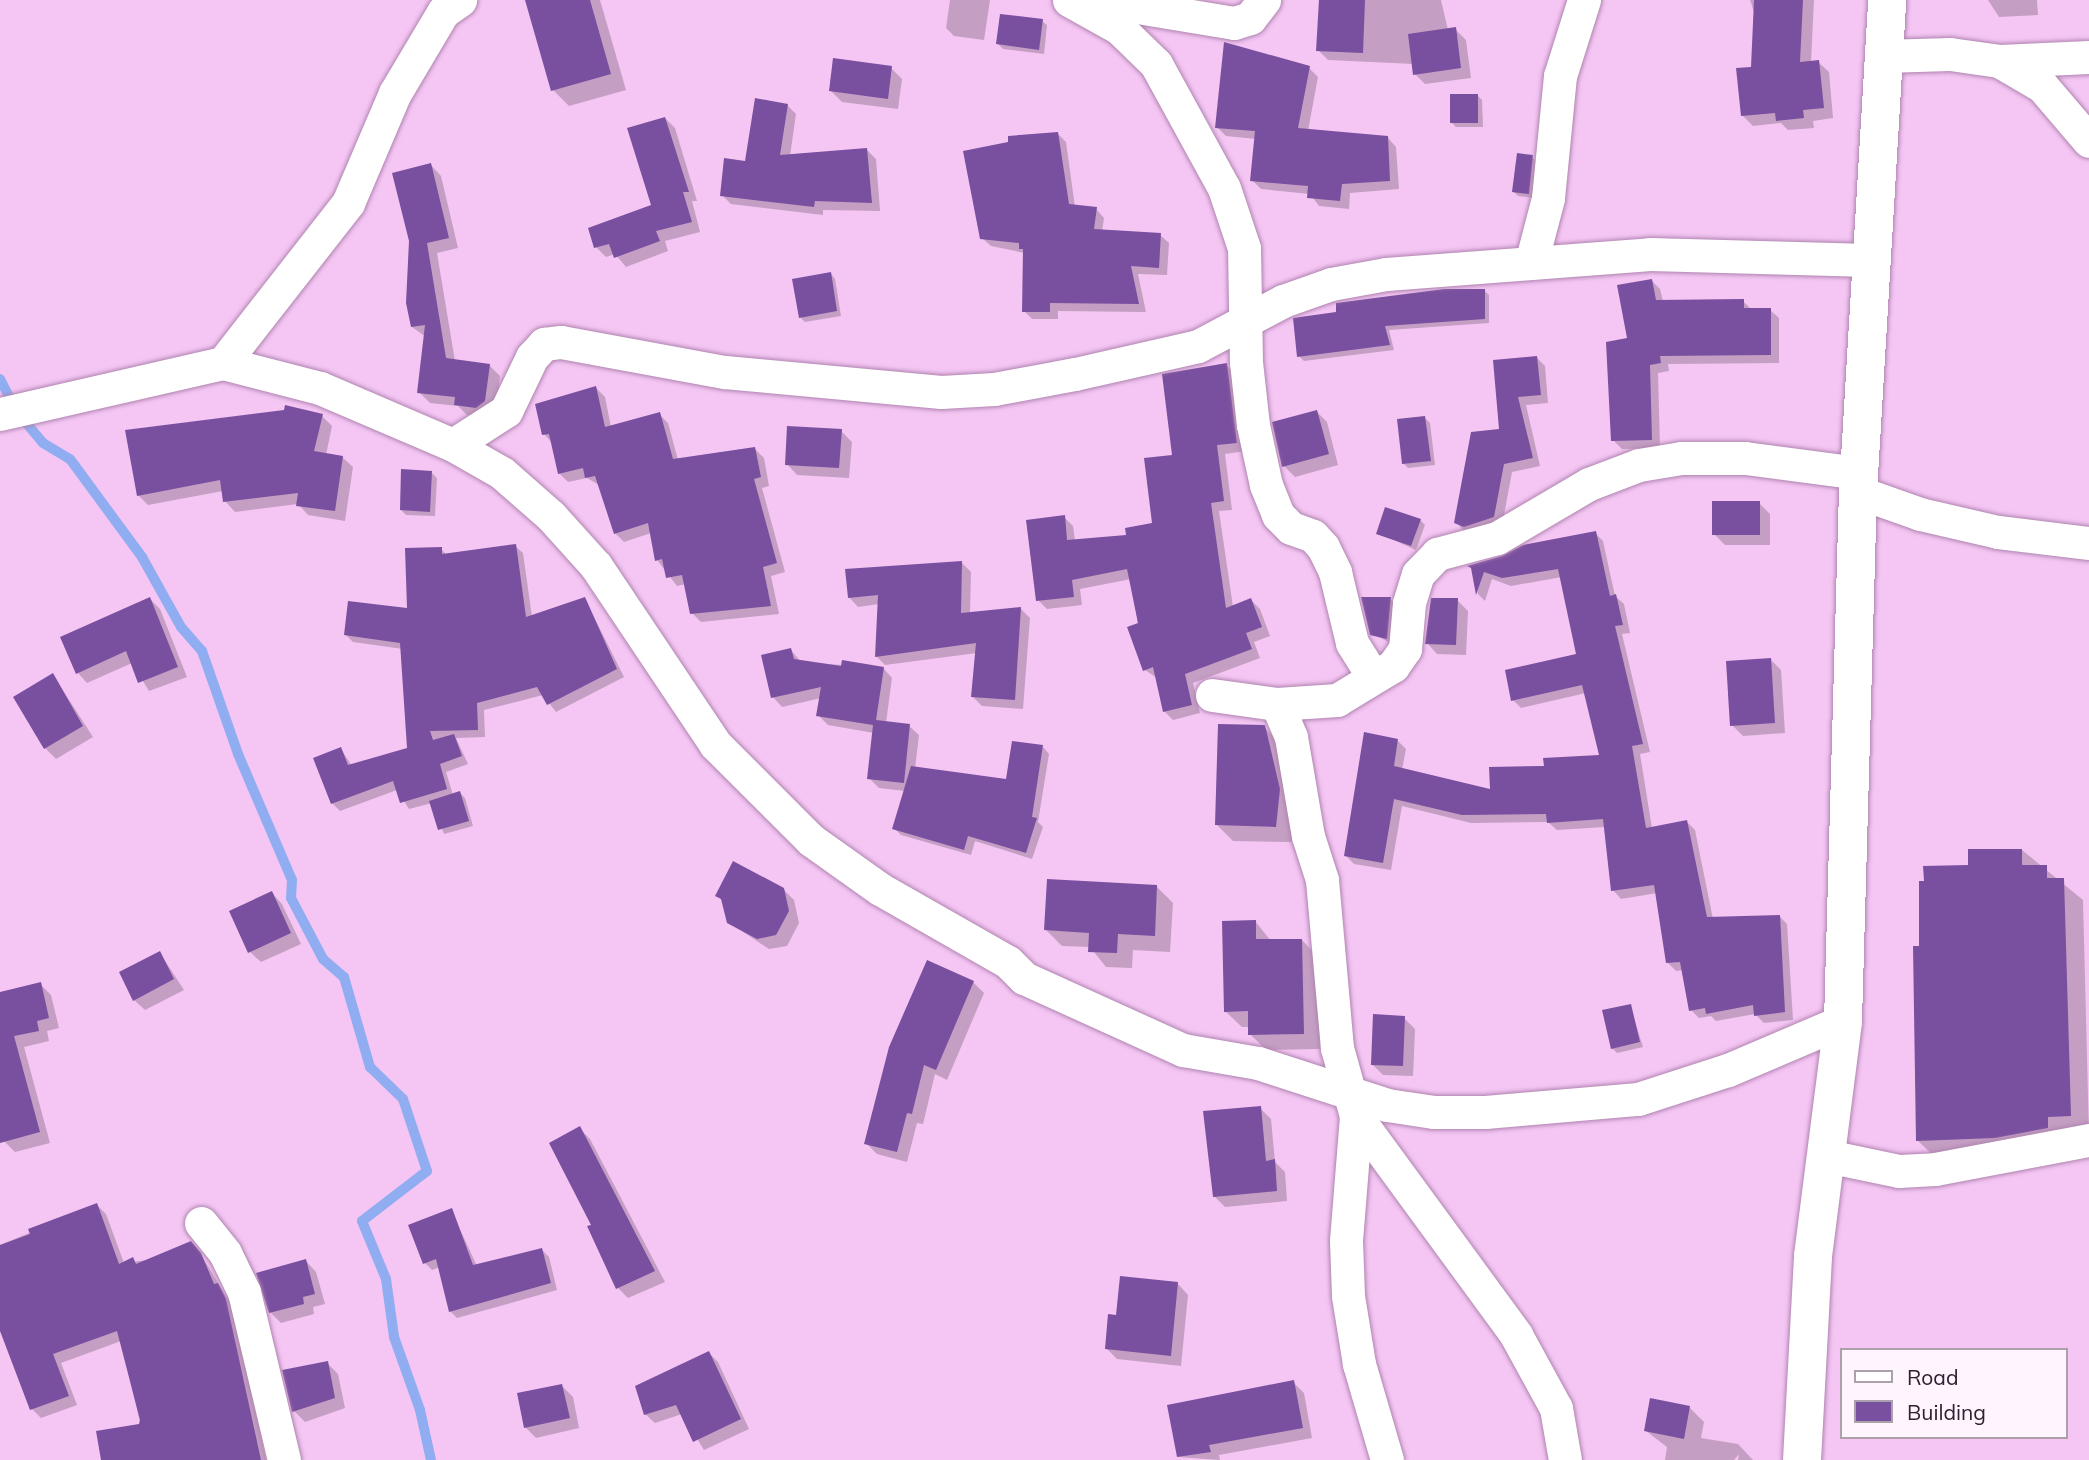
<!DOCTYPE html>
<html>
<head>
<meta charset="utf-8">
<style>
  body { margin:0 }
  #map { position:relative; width:2089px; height:1460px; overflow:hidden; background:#f5c6f4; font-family:Mulish,sans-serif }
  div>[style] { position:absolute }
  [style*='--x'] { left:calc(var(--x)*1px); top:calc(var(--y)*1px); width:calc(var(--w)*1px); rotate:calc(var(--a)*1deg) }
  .shadow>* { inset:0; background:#0003 }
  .stream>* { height:10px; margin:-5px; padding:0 5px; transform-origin:5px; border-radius:5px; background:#91adf1 }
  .building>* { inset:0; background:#794f9f }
  .roads { filter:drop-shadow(0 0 2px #af84af) drop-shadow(0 0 2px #af84af) }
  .street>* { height:33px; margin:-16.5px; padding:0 16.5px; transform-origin:16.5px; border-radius:16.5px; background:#fff }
  .secondary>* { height:38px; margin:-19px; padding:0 19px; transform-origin:19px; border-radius:19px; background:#fff }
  span { translate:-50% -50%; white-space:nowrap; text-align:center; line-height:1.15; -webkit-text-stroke:7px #fff5ff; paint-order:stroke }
  .legend { position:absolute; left:1840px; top:1348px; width:228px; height:91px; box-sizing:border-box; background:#fff5ff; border:2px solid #ada0ad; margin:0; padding:9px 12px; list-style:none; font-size:21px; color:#312031 }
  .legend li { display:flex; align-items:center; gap:14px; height:35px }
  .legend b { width:35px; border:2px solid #ada0ad }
</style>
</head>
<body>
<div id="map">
  <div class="shadow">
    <i style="clip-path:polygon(527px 0,600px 0,626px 90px,569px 106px,553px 90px)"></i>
    <i style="clip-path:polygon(950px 0,990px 0,984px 40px,954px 36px,946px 28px)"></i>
    <i style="clip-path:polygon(1320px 0,1441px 0,1448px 30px,1455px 29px,1466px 40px,1471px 78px,1425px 84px,1415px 74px,1414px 64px,1328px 60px,1318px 50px)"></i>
    <i style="clip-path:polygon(1750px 0,1814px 0,1811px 62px,1818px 62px,1829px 72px,1833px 118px,1813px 121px,1814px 128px,1788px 130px,1781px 123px,1753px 126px,1743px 116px,1753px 68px,1755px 15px)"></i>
    <i style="clip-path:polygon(1988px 0,2037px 0,2038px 15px,1999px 17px)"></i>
    <i style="clip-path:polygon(1042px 21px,1047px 25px,1044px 54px,1003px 49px,998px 44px)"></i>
    <i style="clip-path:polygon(891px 68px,902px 79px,898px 109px,842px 102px,831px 91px)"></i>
    <i style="clip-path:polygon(1309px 68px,1318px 77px,1308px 131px,1387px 137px,1396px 147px,1399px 189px,1350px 193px,1349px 209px,1319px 206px,1310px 194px,1261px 189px,1252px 180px,1256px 139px,1226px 136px,1217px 127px)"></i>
    <i style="clip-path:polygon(1477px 95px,1482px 100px,1483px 127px,1456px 127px,1451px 122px)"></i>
    <i style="clip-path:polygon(787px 105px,796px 114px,790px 156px,867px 150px,876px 159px,880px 211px,823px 210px,823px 215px,731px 204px,722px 195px)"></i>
    <i style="clip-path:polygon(665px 118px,675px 128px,697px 201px,692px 201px,700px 232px,665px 241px,668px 251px,626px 267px,615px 254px,606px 257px,596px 247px,653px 206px)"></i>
    <i style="clip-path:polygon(1058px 134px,1066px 142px,1075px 207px,1096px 209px,1104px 218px,1102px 232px,1160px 235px,1169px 243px,1167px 275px,1138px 274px,1146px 312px,1058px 311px,1058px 319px,1032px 319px,1024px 311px,1025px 253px,991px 246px,982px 238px)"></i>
    <i style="clip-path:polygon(1532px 157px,1537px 162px,1533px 198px,1518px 196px,1513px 191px)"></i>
    <i style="clip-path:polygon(431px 165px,441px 176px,458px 248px,437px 253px,455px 361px,489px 365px,500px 376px,496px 412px,487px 418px,467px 415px,458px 406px,430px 403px,419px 392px,426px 337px,412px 327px)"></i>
    <i style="clip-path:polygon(831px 274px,835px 279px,841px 316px,805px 322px,800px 317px)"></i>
    <i style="clip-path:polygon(1651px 280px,1660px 289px,1663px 301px,1743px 301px,1752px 310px,1770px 310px,1779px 318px,1779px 363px,1668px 364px,1669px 371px,1658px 373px,1660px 448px,1622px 449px,1613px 440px,1629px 340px)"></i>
    <i style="clip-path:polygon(1484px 290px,1489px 295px,1489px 323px,1389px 330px,1394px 350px,1304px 361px,1299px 356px)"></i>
    <i style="clip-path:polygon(1537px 358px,1545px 366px,1548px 403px,1526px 405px,1540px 466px,1512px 472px,1502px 526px,1464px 531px,1456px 522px)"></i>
    <i style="clip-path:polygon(1226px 365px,1235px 374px,1245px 451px,1225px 454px,1232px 510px,1219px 511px,1233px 607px,1251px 600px,1260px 609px,1270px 636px,1254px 642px,1260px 658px,1193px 683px,1200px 713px,1173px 720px,1164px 711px,1157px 678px,1145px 670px,1131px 579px,1080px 589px,1082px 605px,1047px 609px,1038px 600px,1064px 517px,1073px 526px,1075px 541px,1129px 536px,1153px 525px,1174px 456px)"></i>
    <i style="clip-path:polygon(596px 388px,605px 397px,611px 427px,659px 414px,668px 423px,678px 460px,755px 449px,764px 458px,769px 486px,762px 488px,785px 572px,771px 576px,779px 614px,701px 622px,692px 613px,686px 584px,677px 586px,657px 560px,651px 533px,624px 542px,615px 533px,599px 485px,587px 478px,568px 482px,559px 473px,553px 444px,544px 434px)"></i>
    <i style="clip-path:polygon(1316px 411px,1327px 422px,1338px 465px,1295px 477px,1284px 466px)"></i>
    <i style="clip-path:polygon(322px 416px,332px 426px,326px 455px,342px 457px,353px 467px,345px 521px,308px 515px,298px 504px,235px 512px,225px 501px,223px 491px,148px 505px,138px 495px)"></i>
    <i style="clip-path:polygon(1425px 418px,1430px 423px,1435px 465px,1408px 468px,1403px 463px)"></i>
    <i style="clip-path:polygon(841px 431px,852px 442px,849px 478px,797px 475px,787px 464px)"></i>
    <i style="clip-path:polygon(432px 473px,437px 478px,435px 516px,406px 515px,401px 510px)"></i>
    <i style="clip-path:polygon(1759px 503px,1770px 514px,1770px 545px,1725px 545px,1714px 534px)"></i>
    <i style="clip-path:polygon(1420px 520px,1425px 525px,1416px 550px,1378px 533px)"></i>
    <i style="clip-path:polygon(1595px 533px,1603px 541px,1615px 596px,1624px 604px,1630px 633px,1622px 634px,1650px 752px,1640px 754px,1652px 828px,1687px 822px,1695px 830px,1713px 919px,1779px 916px,1787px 924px,1793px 1020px,1764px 1023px,1755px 1014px,1716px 1021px,1711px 1016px,1699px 1018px,1691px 1010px,1684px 970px,1676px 971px,1668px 963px,1657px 893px,1621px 899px,1613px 890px,1605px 827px,1557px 830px,1548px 822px,1471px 823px,1402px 806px,1391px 870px,1354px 864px,1346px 856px,1398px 741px,1406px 749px,1402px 770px,1491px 791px,1545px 768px,1601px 757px,1586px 693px,1521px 708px,1513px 700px,1578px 655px,1562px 577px,1511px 586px,1492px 579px,1485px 601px,1478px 594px,1474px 571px)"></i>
    <i style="clip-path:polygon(515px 546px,523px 553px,532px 617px,585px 599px,624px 677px,556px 712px,543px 695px,484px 710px,485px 737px,456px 738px,468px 764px,446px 772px,453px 795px,460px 793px,465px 798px,473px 826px,444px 834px,432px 803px,409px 809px,397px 790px,340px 811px,332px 803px,341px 749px,352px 766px,409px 749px,403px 649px,353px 642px,346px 635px,409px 610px,441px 549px,447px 555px)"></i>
    <i style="clip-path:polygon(962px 563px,971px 572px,970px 614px,1021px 609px,1030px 618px,1023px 709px,982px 706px,973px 697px,977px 653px,885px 665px,876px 656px,879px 604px,858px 607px,849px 597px)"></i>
    <i style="clip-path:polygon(150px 599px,160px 609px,187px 677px,149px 691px,132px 663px,87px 683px,78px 673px)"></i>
    <i style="clip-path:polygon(1390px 599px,1395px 604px,1391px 643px,1372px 634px)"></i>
    <i style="clip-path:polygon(1457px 600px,1468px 611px,1466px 655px,1437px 654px,1427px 643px)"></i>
    <i style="clip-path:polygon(791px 650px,801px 662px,883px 668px,892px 678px,886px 723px,909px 726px,919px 735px,915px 769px,1008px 781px,1043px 747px,1049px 754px,1038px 822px,1043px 827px,1032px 859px,975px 841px,971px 855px,901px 835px,894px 828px,905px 791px,879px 788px,869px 778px,874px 733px,828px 725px,818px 715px,821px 698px,782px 707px,773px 697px)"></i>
    <i style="clip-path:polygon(1770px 659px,1781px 670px,1785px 733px,1743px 736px,1732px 725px)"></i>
    <i style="clip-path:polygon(53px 675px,93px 737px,56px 759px,45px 748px)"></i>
    <i style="clip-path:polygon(1264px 727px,1281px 744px,1296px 806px,1292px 842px,1233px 841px,1217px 825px)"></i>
    <i style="clip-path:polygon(2022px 850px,2083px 900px,2089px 1136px,1938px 1160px,1917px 1140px,1921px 948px,1970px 867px)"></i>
    <i style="clip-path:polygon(1156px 886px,1173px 903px,1170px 952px,1133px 950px,1132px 968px,1106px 967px,1090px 947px,1062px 946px,1046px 930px)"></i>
    <i style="clip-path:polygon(783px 889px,794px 900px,799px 923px,787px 946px,769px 949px,728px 922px,724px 902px,717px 895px)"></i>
    <i style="clip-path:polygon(272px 893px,282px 904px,301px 944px,261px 962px,250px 952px)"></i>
    <i style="clip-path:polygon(1255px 921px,1271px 941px,1302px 940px,1318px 957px,1320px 1049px,1266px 1050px,1250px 1034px,1250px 1027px,1242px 1027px,1225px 1011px)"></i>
    <i style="clip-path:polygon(160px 953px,184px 990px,145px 1010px,134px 1000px)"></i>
    <i style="clip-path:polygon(928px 963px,973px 982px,984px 993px,947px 1080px,935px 1074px,923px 1124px,917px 1123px,907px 1162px,877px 1154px,866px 1143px)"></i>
    <i style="clip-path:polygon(40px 984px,51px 995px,59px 1028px,47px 1031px,49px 1041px,24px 1047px,50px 1143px,15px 1152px,4px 1141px,0 1125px,0 993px)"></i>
    <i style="clip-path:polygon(1630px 1006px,1643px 1047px,1617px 1053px,1612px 1048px)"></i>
    <i style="clip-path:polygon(1404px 1018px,1415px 1029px,1413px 1076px,1383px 1075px,1372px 1064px)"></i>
    <i style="clip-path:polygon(1260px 1108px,1271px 1119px,1275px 1162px,1285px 1172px,1287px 1201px,1225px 1207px,1214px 1196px)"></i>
    <i style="clip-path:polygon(579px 1128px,590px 1139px,665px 1282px,628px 1298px,618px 1288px,593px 1225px)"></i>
    <i style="clip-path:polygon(97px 1205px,106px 1214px,124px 1263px,200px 1253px,234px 1309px,266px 1460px,103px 1460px,141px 1426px,121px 1341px,61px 1363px,77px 1405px,41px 1418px,32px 1409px,0 1325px,0 1245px)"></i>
    <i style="clip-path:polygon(451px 1210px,477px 1266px,542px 1250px,549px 1257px,557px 1290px,457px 1318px,450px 1311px,440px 1267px,432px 1270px,425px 1263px)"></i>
    <i style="clip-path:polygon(306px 1261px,316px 1272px,325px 1304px,313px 1307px,314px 1314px,281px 1323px,270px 1312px)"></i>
    <i style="clip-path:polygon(1178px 1284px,1188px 1295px,1181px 1366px,1117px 1359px,1106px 1348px)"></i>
    <i style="clip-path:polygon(709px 1353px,718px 1362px,749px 1429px,704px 1450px,682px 1414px,655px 1423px,645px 1414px)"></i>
    <i style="clip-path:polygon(327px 1363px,338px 1374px,345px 1408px,305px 1422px,294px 1411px)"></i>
    <i style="clip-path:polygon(1293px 1382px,1304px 1393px,1312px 1438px,1219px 1455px,1220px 1460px,1178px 1457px)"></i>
    <i style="clip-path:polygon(562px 1386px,573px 1397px,579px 1428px,536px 1438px,525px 1427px)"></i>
    <i style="clip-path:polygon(1689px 1407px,1704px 1422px,1701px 1438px,1738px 1444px,1753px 1460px,1738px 1460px,1739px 1454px,1734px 1460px,1665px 1460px,1667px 1447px,1646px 1431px)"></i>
  </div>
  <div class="stream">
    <i style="--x:0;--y:379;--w:37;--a:63"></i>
    <i style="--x:17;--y:412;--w:40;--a:50"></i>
    <i style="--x:43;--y:443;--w:31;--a:31"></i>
    <i style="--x:70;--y:459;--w:122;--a:53.7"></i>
    <i style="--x:142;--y:557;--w:80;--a:60.9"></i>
    <i style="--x:181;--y:627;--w:32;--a:49"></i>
    <i style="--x:202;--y:651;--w:109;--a:70.7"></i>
    <i style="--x:238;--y:754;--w:137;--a:66.8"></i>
    <i style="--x:292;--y:880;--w:18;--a:93"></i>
    <i style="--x:291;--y:898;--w:69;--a:62.3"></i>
    <i style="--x:323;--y:959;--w:28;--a:41"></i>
    <i style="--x:344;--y:977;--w:94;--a:73.9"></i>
    <i style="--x:370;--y:1067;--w:46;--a:44.1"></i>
    <i style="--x:403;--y:1099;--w:76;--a:71.6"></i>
    <i style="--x:427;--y:1171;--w:82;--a:142.4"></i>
    <i style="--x:362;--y:1221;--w:63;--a:67.5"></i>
    <i style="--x:386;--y:1279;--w:59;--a:82.1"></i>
    <i style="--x:394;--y:1337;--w:77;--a:70.4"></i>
    <i style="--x:420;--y:1410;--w:51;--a:77.6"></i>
  </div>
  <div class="building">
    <i style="clip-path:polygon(525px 0,590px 0,611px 74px,551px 91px)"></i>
    <i style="clip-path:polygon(1319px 0,1365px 0,1363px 53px,1316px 51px)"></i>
    <i style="clip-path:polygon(1754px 0,1803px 0,1800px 62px,1819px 60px,1824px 108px,1803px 110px,1804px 118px,1776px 121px,1775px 113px,1741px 116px,1736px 68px,1751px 67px)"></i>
    <i style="clip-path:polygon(1000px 14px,1043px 19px,1039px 50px,996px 44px)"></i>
    <i style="clip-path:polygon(1456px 27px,1461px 68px,1413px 75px,1408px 34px)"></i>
    <i style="clip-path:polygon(1224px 42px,1310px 66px,1298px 128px,1388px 136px,1390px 181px,1342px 184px,1340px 201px,1307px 198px,1308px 186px,1250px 181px,1255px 131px,1215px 128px)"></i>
    <i style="clip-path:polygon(833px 58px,892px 66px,888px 99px,829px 91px)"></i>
    <i style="clip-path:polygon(1450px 94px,1478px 94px,1478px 123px,1450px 123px)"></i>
    <i style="clip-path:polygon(755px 98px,788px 104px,780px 155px,867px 148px,872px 203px,815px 201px,814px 207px,720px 196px,724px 158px,745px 161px)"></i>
    <i style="clip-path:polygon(665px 117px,689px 192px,683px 192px,692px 222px,656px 231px,660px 241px,614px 258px,609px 244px,594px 248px,588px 228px,651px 205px,627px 128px)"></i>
    <i style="clip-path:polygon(1058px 132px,1069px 204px,1097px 207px,1094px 229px,1161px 233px,1159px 268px,1131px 266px,1139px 304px,1050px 303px,1050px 312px,1022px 312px,1023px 249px,1019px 249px,1019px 243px,980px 239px,963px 151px,1008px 142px,1008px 136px)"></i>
    <i style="clip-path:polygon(1517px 153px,1533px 155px,1529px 194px,1512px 192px)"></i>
    <i style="clip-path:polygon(431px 163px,449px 238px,427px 243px,446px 358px,490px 364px,485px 401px,476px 408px,454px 405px,455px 397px,417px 393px,425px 325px,411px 327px,406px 303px,409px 241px,392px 173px)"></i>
    <i style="clip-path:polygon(831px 272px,837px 311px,799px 318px,792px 279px)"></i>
    <i style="clip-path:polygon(1652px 279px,1656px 300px,1744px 299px,1744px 308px,1771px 308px,1771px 355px,1660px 356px,1661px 363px,1650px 365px,1652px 440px,1611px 441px,1606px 342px,1627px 338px,1617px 285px)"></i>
    <i style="clip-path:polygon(1444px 289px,1485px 289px,1485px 319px,1385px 326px,1390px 345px,1297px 357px,1293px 318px,1336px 312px,1336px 303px)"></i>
    <i style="clip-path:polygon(1537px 356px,1541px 395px,1518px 397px,1533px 458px,1504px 464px,1494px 517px,1464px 527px,1454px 523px,1471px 432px,1499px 429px,1493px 360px)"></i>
    <i style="clip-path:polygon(1227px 363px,1237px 443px,1217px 445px,1224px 501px,1211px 503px,1226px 608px,1251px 598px,1262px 627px,1246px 633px,1252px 649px,1185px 674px,1192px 705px,1163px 712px,1153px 667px,1143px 671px,1127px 627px,1138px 623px,1127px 569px,1072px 580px,1074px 597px,1036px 601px,1026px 520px,1065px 515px,1067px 540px,1126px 535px,1125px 528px,1152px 523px,1144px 458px,1172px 455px,1162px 374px)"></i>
    <i style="clip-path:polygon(596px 386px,605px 427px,660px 412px,673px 459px,755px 447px,761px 477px,754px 479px,777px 563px,763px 567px,771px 606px,690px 614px,682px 575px,666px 578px,662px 559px,655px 561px,648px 523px,614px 534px,595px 476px,585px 478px,583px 468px,558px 474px,549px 434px,542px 435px,535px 404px)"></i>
    <i style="clip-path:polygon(285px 405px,323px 414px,314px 451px,343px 456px,335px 511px,296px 506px,298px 493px,223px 502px,220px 480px,137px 496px,125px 430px,284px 410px)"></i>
    <i style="clip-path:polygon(1317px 410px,1329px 454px,1282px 467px,1272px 422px)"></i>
    <i style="clip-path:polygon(1425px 416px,1431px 461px,1402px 464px,1397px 419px)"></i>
    <i style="clip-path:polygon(787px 426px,842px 429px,839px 468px,785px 465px)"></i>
    <i style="clip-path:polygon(401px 469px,432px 471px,430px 512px,400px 510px)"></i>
    <i style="clip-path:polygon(1712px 501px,1760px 501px,1760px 535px,1712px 535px)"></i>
    <i style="clip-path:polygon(1385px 507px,1421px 519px,1411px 546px,1376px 534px)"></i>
    <i style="clip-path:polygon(1596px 531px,1610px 596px,1616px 594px,1623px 625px,1615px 626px,1643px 744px,1632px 746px,1646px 828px,1687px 820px,1707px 917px,1780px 915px,1785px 1012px,1754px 1016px,1753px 1005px,1706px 1014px,1705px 1008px,1689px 1011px,1680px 962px,1666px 963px,1654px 885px,1611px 891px,1603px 819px,1547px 823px,1546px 814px,1462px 815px,1394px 799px,1383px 863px,1344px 856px,1364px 732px,1398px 739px,1394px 766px,1490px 789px,1489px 767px,1544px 766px,1543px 758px,1599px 755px,1582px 685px,1511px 701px,1505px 670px,1576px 654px,1558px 569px,1502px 578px,1484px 572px,1476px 595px,1471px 568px,1467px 566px,1502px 556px,1523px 545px)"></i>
    <i style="clip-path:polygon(516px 544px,526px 617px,585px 597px,617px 669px,547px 705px,537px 687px,477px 703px,478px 730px,430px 731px,433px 740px,454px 734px,462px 756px,440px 764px,447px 789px,400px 803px,393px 781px,331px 804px,313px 758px,341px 747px,348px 765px,407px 748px,400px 643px,344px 635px,348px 601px,407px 608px,405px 548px,442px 547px,442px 554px)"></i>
    <i style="clip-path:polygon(962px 561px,961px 613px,1021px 607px,1015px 700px,971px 697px,976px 643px,875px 657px,878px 595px,848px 598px,845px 569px)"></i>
    <i style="clip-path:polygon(150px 597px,178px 667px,138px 683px,126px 651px,76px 674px,60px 637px)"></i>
    <i style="clip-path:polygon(1361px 597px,1391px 597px,1387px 639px,1370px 635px)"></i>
    <i style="clip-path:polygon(1431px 598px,1458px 598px,1456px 645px,1425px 644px)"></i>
    <i style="clip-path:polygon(791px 648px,794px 659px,841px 666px,842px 660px,884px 667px,876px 720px,910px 724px,904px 783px,867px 779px,873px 725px,816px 716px,821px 687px,771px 698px,761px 655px)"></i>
    <i style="clip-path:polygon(1771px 658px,1775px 723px,1730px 726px,1726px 661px)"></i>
    <i style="clip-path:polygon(53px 673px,83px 726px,44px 749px,13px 697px)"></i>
    <i style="clip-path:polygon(1218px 724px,1265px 725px,1280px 789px,1276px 827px,1215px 825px)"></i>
    <i style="clip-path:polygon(1012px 741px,1043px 745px,1032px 817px,1037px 818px,1026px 853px,968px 836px,964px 850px,892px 829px,911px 766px,1006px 779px)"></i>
    <i style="clip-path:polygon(460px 791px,469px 821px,438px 830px,429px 801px)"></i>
    <i style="clip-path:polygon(1968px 849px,2022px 849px,2022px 865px,2047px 865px,2047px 878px,2064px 878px,2071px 1116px,2048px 1117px,2048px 1128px,1995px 1138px,1916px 1141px,1913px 946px,1919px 946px,1919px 881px,1924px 881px,1923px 866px,1968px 865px)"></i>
    <i style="clip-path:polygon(733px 861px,784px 888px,789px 911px,776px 935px,757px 939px,727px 923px,721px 899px,715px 896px)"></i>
    <i style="clip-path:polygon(1047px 879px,1157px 885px,1155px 936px,1118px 934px,1117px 953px,1088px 952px,1089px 933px,1044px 930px)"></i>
    <i style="clip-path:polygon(272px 891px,291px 933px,248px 953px,229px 911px)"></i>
    <i style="clip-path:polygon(1256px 920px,1256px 939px,1302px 939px,1304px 1034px,1248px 1035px,1248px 1011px,1224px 1012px,1222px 921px)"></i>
    <i style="clip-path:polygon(160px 951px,174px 979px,133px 1001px,119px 972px)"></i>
    <i style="clip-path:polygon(927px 960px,974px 981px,936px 1070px,924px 1065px,912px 1114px,907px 1113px,897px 1152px,864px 1144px,889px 1047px)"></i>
    <i style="clip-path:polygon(41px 982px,49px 1018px,37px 1021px,39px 1031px,14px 1036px,40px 1132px,0 1143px,0 992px)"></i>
    <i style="clip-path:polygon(1631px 1004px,1640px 1042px,1611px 1049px,1602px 1010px)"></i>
    <i style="clip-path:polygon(1373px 1014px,1405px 1016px,1403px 1066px,1371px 1065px)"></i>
    <i style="clip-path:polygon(1261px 1106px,1266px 1161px,1275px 1159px,1277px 1191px,1213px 1197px,1203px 1111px)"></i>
    <i style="clip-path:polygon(580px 1126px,655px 1271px,616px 1289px,587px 1226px,591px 1225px,549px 1143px)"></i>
    <i style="clip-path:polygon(97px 1203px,119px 1264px,133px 1257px,136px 1264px,191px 1241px,201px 1253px,214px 1284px,218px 1283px,226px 1299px,261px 1460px,101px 1460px,96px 1431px,139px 1424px,140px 1420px,117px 1331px,53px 1354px,69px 1396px,30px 1410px,0 1331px,0 1245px,30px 1234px,28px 1229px)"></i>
    <i style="clip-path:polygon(452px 1208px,473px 1265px,542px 1248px,551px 1283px,449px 1312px,436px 1259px,423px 1264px,408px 1225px)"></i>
    <i style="clip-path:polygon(306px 1259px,315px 1294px,303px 1297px,304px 1304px,269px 1313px,256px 1273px)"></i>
    <i style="clip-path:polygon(1120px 1276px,1178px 1282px,1171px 1356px,1105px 1349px,1108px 1314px,1116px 1315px)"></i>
    <i style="clip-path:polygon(709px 1351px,741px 1419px,693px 1442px,676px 1405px,644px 1415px,635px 1386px)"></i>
    <i style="clip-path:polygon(328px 1361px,335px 1398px,292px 1412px,282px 1370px)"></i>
    <i style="clip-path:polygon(1294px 1380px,1303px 1428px,1209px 1445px,1211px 1452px,1177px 1457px,1167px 1405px)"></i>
    <i style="clip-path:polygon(562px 1384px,570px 1418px,524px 1428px,517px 1393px)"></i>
    <i style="clip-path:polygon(1650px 1398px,1690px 1406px,1684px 1439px,1644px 1431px)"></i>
  </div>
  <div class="roads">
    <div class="street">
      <i style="--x:1069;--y:0;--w:57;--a:29.2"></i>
      <i style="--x:1119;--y:28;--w:52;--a:44.2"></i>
      <i style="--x:1156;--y:64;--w:141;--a:61.3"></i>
      <i style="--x:1224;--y:188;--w:63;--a:71.6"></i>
      <i style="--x:1244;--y:248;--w:114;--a:89"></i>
      <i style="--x:1246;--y:362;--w:63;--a:83.7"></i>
      <i style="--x:1253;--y:425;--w:61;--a:77.8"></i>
      <i style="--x:1266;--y:485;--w:32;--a:68"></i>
      <i style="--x:1278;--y:515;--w:18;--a:45"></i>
      <i style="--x:1291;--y:528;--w:23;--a:20"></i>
      <i style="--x:1313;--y:536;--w:15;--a:48"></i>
      <i style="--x:1323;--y:547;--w:28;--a:64"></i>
      <i style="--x:1335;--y:572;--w:73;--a:76.5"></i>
      <i style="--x:1352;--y:643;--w:39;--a:58"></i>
      <i style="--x:1095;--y:0;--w:141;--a:9.4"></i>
      <i style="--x:1234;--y:23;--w:17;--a:-17"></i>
      <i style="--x:1250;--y:18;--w:23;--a:-52"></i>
      <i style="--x:1883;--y:56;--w:67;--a:-1.7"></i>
      <i style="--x:1950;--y:54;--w:49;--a:8.1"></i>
      <i style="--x:1999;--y:61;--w:90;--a:-2.5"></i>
      <i style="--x:1999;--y:61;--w:50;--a:30.2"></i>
      <i style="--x:2042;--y:86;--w:72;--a:49.5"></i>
      <i style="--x:1531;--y:263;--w:67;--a:-75.3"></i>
      <i style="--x:1548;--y:198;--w:123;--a:-84.4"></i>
      <i style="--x:1560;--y:76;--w:80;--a:-72.5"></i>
      <i style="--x:223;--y:363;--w:203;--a:-52"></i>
      <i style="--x:348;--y:203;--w:120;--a:-66.9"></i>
      <i style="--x:395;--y:93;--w:94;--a:-59.3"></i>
      <i style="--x:443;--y:12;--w:21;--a:-35"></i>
      <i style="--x:0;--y:414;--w:229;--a:-12.9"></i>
      <i style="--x:223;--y:363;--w:100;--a:14.5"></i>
      <i style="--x:320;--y:388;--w:145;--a:23.2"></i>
      <i style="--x:453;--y:445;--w:56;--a:29.7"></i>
      <i style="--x:502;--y:473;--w:65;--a:41.3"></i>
      <i style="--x:551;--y:516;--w:67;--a:48"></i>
      <i style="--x:596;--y:566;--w:214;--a:56.2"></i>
      <i style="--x:715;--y:744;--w:136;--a:45"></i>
      <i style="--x:811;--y:840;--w:85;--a:35.4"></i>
      <i style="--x:880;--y:889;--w:147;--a:29.7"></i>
      <i style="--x:1008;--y:962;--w:23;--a:45"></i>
      <i style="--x:1024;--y:978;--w:175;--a:24.4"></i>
      <i style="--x:1183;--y:1050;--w:76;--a:9.8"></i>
      <i style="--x:1258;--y:1063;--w:136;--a:18"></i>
      <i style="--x:1387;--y:1105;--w:48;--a:8.5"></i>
      <i style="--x:1434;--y:1112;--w:51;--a:0"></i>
      <i style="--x:1485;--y:1112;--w:154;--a:-4.9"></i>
      <i style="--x:1638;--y:1099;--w:95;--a:-17.9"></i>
      <i style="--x:1728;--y:1070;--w:125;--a:-23.1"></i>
      <i style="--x:453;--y:445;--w:63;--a:-32.7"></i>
      <i style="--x:506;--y:411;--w:60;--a:-64.3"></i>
      <i style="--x:532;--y:357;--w:18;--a:-47"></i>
      <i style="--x:544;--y:344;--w:17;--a:-7"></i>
      <i style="--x:561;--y:342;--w:167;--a:10.4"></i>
      <i style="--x:725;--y:372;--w:217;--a:5.3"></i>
      <i style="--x:941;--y:392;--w:53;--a:-3.2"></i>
      <i style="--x:994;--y:389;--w:82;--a:-10.5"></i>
      <i style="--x:1075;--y:374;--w:126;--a:-12.8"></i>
      <i style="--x:1198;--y:346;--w:96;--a:-27.9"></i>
      <i style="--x:1283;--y:301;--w:51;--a:-19.5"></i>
      <i style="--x:1331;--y:284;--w:56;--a:-10.3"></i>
      <i style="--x:1386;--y:274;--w:265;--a:-4.3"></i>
      <i style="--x:1650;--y:254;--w:219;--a:1.6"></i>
      <i style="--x:1858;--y:492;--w:66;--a:19.5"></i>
      <i style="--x:1920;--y:514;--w:80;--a:13"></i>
      <i style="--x:1998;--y:532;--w:92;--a:6.9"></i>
      <i style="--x:1212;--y:695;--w:66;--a:7.9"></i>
      <i style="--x:1277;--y:704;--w:60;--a:-3.8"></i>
      <i style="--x:1337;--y:700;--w:66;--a:-31.3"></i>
      <i style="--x:1393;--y:666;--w:21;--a:-55"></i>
      <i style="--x:1405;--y:649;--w:46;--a:-85"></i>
      <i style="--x:1409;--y:603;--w:30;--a:-73"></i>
      <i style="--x:1418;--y:574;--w:28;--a:-46"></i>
      <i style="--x:1437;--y:554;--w:62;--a:-14.9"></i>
      <i style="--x:1497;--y:538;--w:107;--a:-30.4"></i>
      <i style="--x:1589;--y:484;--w:53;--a:-20.8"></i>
      <i style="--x:1639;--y:465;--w:43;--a:-9.5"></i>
      <i style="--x:1681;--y:458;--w:64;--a:0"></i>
      <i style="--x:1745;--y:458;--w:115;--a:7.5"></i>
      <i style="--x:1277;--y:704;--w:36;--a:67"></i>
      <i style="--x:1291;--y:737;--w:100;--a:80.3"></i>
      <i style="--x:1308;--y:836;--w:46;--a:72.3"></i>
      <i style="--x:1322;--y:880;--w:169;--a:84.9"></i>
      <i style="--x:1337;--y:1048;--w:71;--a:74.4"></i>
      <i style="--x:1356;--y:1116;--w:125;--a:94.6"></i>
      <i style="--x:1346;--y:1241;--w:55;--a:87.9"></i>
      <i style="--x:1348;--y:1296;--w:69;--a:80.8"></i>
      <i style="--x:1359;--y:1364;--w:100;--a:73.7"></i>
      <i style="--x:1356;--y:1116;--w:271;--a:53.8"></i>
      <i style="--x:1516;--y:1335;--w:83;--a:61.3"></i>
      <i style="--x:1556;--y:1408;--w:53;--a:80.2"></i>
      <i style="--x:1827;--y:1156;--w:74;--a:11.8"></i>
      <i style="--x:1899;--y:1171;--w:36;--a:-3"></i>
      <i style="--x:1935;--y:1169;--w:157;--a:-10.7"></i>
      <i style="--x:201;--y:1223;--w:38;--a:51"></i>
      <i style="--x:225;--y:1253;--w:43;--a:64"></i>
      <i style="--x:244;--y:1292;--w:173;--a:76.6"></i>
    </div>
    <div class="secondary">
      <i style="--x:1802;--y:1460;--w:204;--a:-86.9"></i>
      <i style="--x:1813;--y:1256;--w:237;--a:-82.7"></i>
      <i style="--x:1843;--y:1021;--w:529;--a:-88.38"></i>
      <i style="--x:1858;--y:492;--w:493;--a:-86.6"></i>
    </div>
  </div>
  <ul class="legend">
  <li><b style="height:9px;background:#fff"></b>Road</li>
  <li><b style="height:19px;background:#794f9f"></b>Building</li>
  </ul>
</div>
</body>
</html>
